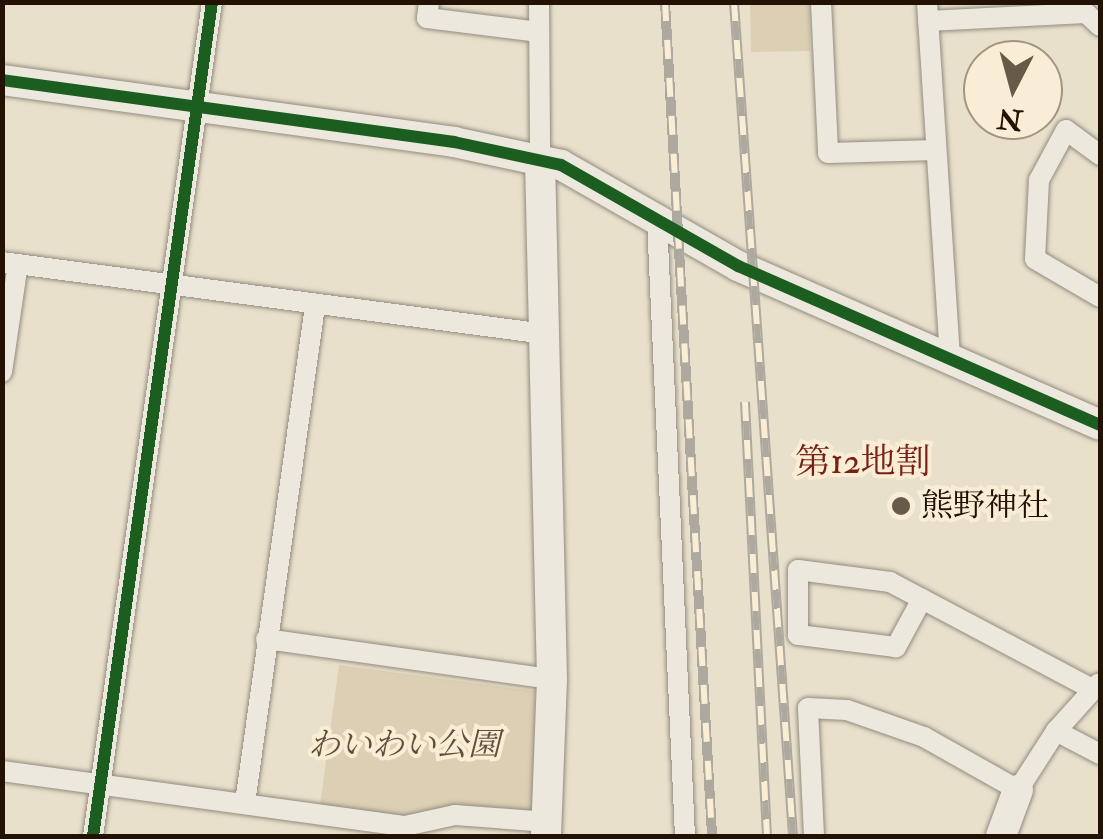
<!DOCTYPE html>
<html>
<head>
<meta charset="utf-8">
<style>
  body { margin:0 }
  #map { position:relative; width:1103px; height:839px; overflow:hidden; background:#e9e0cc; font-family:"IM FELL Double Pica","Noto Serif JP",serif }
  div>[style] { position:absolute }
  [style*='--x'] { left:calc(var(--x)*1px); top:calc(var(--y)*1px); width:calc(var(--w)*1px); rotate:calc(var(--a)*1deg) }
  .green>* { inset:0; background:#dccfb3 }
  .roads { filter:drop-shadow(0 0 2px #938b7e) drop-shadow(0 0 2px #938b7e) }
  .street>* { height:20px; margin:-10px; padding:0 10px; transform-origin:10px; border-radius:10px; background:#ece8de }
  .secondary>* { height:30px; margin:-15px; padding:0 15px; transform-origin:15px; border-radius:15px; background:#ece8de }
  .rail>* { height:10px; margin-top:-5px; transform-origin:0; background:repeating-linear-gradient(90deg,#f9eed5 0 19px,#aea99e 0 38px); box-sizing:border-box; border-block:2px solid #aea99e }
  .cycleway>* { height:12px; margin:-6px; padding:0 6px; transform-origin:6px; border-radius:6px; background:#1b5e20 }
  .dots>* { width:28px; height:28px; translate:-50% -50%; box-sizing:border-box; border:5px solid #f9eed5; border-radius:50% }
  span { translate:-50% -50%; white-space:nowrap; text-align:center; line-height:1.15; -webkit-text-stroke:8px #f9eed5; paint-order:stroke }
  .poi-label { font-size:32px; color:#231203 }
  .left { translate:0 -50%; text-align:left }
  .park-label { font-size:32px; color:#604f3a; font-style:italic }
  .neighbourhood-label { font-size:35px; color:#7a1f14 }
  .frame { position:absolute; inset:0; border:5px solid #231203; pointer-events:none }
  .north { position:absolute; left:963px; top:40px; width:100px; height:100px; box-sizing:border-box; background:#f9eed5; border:2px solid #a39681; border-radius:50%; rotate:186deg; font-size:28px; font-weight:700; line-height:40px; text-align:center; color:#231203 }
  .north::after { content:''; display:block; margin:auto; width:35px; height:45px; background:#685a49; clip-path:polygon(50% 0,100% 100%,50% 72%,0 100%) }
</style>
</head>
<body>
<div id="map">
  <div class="green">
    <i style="clip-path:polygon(750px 3px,809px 3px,810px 51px,751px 52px)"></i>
    <i style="clip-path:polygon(339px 665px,535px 691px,533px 811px,408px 819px,319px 813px)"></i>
  </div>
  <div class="roads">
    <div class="street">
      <i style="--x:429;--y:2;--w:16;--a:97"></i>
      <i style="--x:427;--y:18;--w:113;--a:7.1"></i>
      <i style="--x:539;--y:2;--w:157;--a:89.6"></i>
      <i style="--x:821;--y:2;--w:151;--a:87.3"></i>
      <i style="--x:828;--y:153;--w:108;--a:-1.6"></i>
      <i style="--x:927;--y:2;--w:358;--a:86.3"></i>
      <i style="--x:928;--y:21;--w:158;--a:-2.9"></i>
      <i style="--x:1086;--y:13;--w:19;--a:43"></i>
      <i style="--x:1100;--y:155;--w:42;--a:-143.7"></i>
      <i style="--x:1066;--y:130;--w:57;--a:118.4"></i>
      <i style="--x:1039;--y:180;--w:79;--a:92.9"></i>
      <i style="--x:1035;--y:259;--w:75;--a:30.3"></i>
      <i style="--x:657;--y:220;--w:617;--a:87.4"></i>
      <i style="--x:2;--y:262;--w:548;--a:7.55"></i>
      <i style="--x:2;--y:372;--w:109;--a:-81.6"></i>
      <i style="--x:922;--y:599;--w:55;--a:118.4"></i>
      <i style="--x:896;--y:647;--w:99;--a:-173"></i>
      <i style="--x:798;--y:635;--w:65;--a:-90"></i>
      <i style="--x:798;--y:570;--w:93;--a:7.4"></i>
      <i style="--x:890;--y:582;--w:229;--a:27.9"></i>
      <i style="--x:266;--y:639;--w:289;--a:8"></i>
      <i style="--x:1056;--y:731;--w:50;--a:27.6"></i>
      <i style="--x:2;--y:771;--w:407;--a:7.8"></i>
      <i style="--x:405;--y:826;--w:51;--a:-12.4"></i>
      <i style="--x:455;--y:815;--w:93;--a:4.3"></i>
      <i style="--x:245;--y:803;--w:502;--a:-81.98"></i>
      <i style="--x:93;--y:836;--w:842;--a:-81.88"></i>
      <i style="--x:814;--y:836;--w:128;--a:-92.7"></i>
      <i style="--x:808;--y:708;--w:39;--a:3"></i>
      <i style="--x:847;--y:710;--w:82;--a:19.3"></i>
      <i style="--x:924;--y:737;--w:108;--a:29.4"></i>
      <i style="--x:1018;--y:790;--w:70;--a:-57.2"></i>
      <i style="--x:1056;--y:731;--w:64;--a:-48.1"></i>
    </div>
    <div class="secondary">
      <i style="--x:2;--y:80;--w:456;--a:7.8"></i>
      <i style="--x:454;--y:142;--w:109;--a:12.1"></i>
      <i style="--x:561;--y:165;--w:204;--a:29.7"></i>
      <i style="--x:738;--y:266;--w:395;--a:23.7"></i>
      <i style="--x:540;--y:159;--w:520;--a:88.68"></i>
      <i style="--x:552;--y:679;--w:157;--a:92.2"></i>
      <i style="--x:1001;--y:836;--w:49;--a:-69.7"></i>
    </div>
  </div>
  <div class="rail">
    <i style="--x:665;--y:2;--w:835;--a:86.77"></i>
    <i style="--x:734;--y:2;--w:836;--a:85.95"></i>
    <i style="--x:745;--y:402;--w:435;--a:87.1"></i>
  </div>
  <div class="cycleway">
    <i style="--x:2;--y:80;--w:456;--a:7.8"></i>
    <i style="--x:454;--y:142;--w:109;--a:12.1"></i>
    <i style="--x:561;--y:165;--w:204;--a:29.7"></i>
    <i style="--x:738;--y:266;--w:395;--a:23.7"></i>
    <i style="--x:93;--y:836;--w:842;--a:-81.88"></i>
  </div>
  <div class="dots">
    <i style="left:901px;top:506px;background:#685a49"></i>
  </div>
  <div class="poi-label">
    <span class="left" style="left:921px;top:506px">熊野神社</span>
  </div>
  <div class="park-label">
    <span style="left:404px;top:745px">わいわい公園</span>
  </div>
  <div class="neighbourhood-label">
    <span style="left:863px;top:462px">第12地割</span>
  </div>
  <div class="frame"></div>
  <div class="north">N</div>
</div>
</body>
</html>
